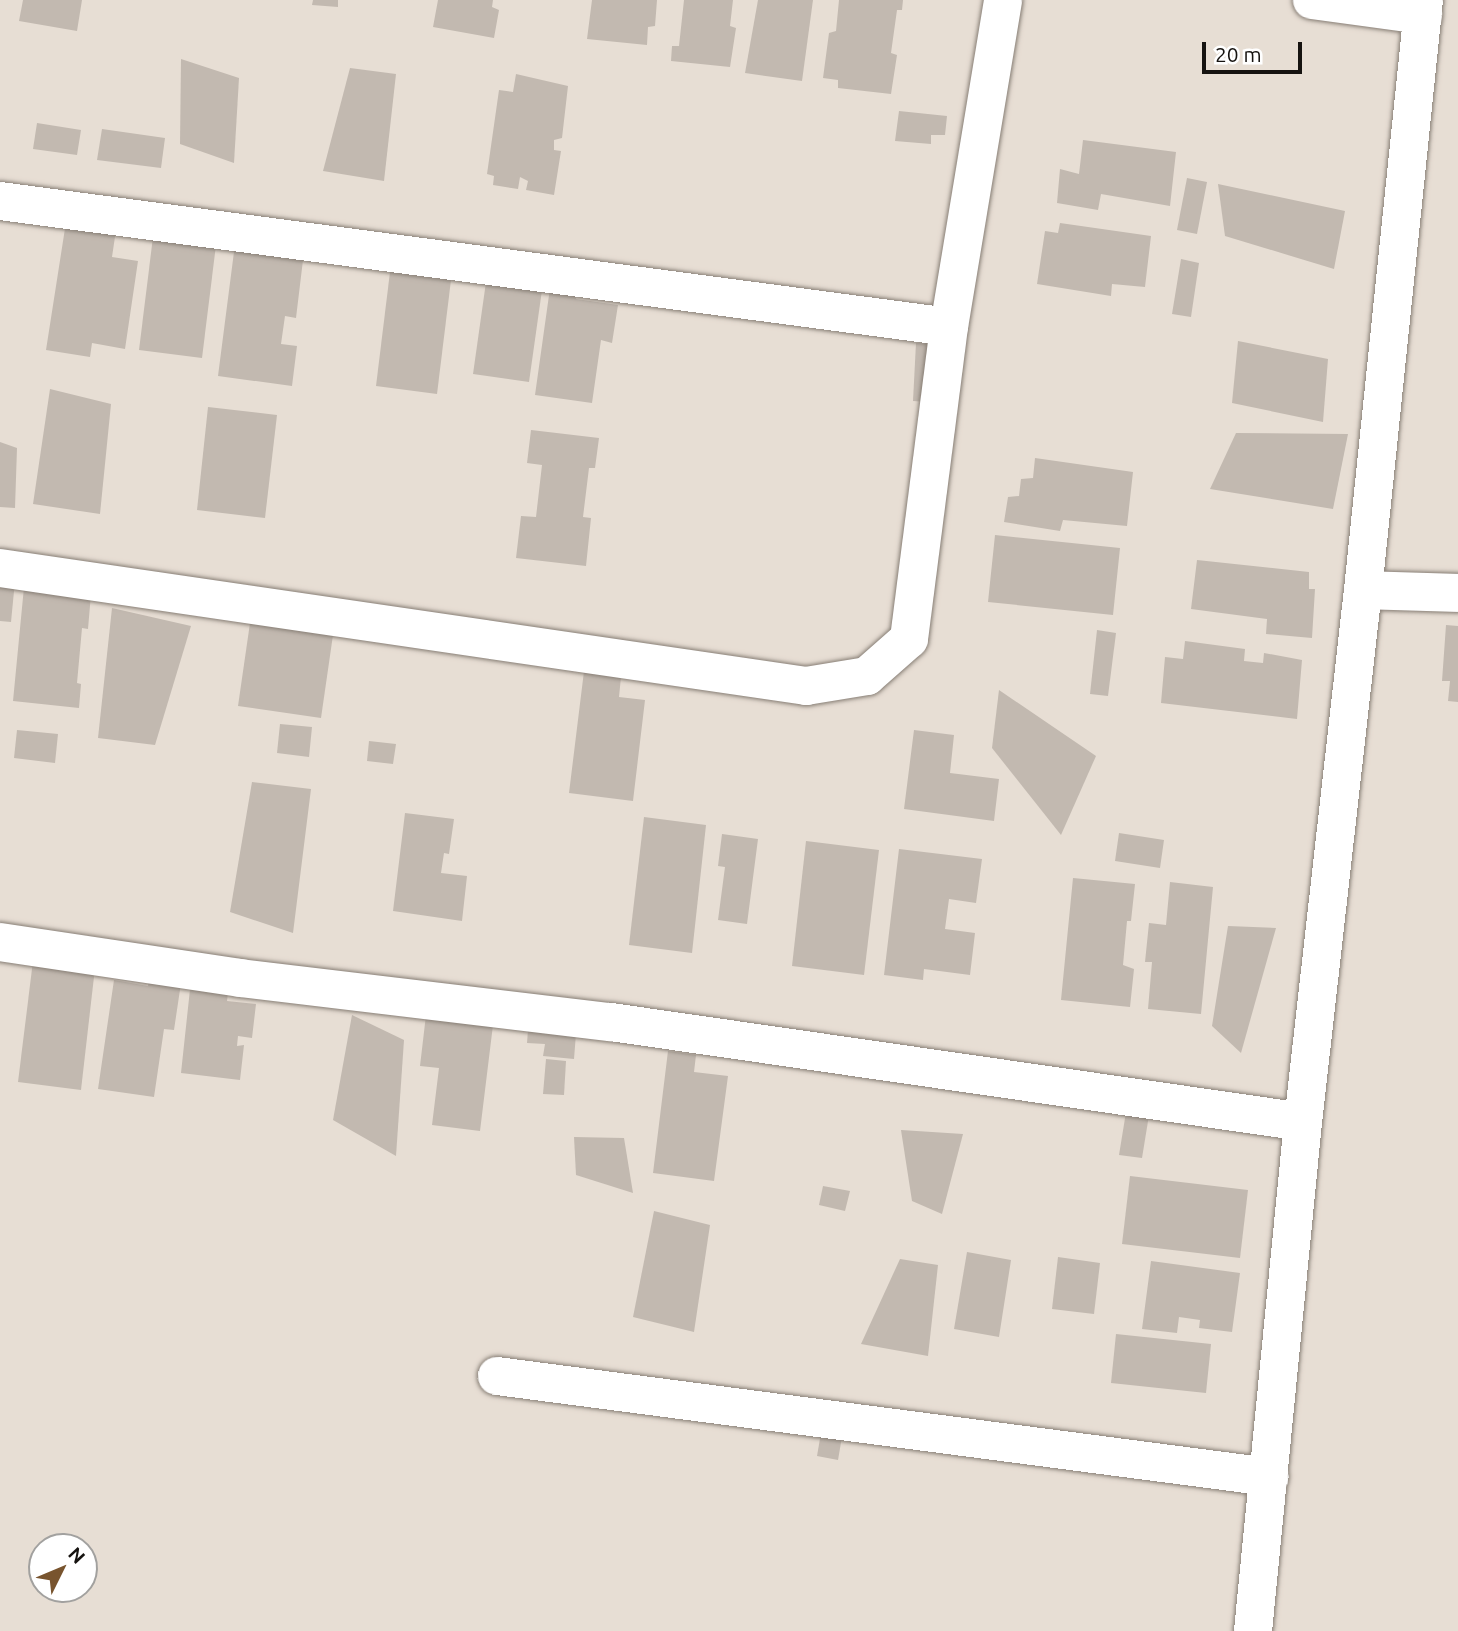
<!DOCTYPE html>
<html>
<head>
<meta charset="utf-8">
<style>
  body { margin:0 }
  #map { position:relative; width:1458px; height:1631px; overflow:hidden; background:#e7ded4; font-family:Ubuntu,sans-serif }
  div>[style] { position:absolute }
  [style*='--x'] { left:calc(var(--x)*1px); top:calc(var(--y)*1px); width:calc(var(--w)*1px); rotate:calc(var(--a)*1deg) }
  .building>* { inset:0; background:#c2b9b0 }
  .roads { filter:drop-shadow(0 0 2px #877e75) drop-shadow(0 0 2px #877e75) }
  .minor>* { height:38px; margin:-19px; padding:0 19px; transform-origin:19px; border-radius:19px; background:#fff }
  span { translate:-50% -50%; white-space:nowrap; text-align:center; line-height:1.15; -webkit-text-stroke:5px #fff; paint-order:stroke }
  .north { position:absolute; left:28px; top:1533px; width:70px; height:70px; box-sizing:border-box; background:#fff; border:2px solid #a2a19f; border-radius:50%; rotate:47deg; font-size:19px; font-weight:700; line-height:28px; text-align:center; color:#161310 }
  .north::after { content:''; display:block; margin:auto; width:24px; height:32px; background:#78542e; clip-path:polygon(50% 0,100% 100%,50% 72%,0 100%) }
  .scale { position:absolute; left:1202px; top:42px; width:100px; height:32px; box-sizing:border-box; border:4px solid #161310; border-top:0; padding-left:9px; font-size:21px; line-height:24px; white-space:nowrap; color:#161310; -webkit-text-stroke:5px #fff; paint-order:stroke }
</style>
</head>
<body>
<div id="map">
  <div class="building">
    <i style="clip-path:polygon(23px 0,82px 0,77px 31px,19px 21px)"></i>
    <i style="clip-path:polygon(313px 0,338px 0,338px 7px,312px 5px)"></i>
    <i style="clip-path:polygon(438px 0,493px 0,492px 7px,499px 10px,494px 38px,433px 27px)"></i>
    <i style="clip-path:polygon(592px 0,657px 0,655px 26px,648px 27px,647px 45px,587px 39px)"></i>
    <i style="clip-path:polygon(684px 0,733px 0,730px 26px,736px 28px,730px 67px,671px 61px,672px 46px,679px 46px)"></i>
    <i style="clip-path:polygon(758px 0,813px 0,802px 81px,745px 73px)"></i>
    <i style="clip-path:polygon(839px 0,903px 0,902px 10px,897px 10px,891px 53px,897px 55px,891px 94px,838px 88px,838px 80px,823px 78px,829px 33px,836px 31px)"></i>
    <i style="clip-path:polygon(181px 59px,239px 78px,234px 163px,180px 144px)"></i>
    <i style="clip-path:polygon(350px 68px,396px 74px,384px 181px,323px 171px)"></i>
    <i style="clip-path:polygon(516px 74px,568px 86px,562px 138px,554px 140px,554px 150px,561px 151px,554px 195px,526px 190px,528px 181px,520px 177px,518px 189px,493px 185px,494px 176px,487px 174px,499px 90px,513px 92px)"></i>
    <i style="clip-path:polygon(899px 111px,947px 116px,945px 135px,931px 135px,931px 144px,895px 141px)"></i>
    <i style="clip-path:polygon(37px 123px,81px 130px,77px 155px,33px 149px)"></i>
    <i style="clip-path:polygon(102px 129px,165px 138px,161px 168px,97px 160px)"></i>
    <i style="clip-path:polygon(1083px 140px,1176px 152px,1170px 206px,1101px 194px,1098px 210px,1057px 203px,1060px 169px,1079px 174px)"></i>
    <i style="clip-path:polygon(1187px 178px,1207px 182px,1197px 234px,1177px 230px)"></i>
    <i style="clip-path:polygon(1218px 184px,1345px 211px,1334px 269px,1225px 236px)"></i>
    <i style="clip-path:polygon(66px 222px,116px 230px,112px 257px,138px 261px,125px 349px,92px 343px,90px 357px,46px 350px)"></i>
    <i style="clip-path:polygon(1060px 223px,1151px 236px,1145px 287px,1112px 284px,1111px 296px,1037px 284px,1045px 231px,1058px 233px)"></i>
    <i style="clip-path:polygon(153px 237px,216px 245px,202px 358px,139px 350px)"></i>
    <i style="clip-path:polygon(235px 244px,303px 260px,296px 318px,285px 316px,281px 344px,297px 346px,292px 386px,218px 376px)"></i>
    <i style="clip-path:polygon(1181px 259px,1199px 263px,1191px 317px,1172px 314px)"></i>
    <i style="clip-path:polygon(390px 272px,451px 280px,437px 394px,376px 386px)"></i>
    <i style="clip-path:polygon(551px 281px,578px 286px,576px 299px,618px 305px,612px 343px,601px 340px,592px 403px,535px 395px)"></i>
    <i style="clip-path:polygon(486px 282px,542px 290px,529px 382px,473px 374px)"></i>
    <i style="clip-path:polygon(1238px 341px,1328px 359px,1323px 422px,1232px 403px)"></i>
    <i style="clip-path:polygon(916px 343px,932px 344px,928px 402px,913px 401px)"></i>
    <i style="clip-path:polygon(50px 389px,111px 404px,100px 514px,33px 504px)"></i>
    <i style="clip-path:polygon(208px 407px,277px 415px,265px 518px,197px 510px)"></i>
    <i style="clip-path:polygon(531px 430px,599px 438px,595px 468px,589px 468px,583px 517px,591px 518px,586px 566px,516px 558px,521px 516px,536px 517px,542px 465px,527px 463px)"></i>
    <i style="clip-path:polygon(1236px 433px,1348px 434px,1333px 509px,1210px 489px)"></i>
    <i style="clip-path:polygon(0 442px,17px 448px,15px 508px,0 507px)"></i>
    <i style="clip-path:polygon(1035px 458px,1133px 472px,1127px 526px,1063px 520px,1060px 531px,1004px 522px,1008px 497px,1019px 496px,1021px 479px,1033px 478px)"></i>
    <i style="clip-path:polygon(995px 535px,1120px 548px,1113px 615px,988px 602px)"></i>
    <i style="clip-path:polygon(1197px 560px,1309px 572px,1309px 589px,1315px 589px,1312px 638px,1266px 634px,1267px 619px,1191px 609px)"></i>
    <i style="clip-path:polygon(0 579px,15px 581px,11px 622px,0 621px)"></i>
    <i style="clip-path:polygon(24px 587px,91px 594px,88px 629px,82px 628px,77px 683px,81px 684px,79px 708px,13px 701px)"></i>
    <i style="clip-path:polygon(112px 608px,191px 626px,155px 745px,98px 738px)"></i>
    <i style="clip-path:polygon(250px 623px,333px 635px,321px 718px,238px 706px)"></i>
    <i style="clip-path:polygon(1446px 625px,1458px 626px,1458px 702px,1448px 701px,1450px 681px,1442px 681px)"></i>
    <i style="clip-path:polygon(1097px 630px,1116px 633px,1108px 696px,1090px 694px)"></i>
    <i style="clip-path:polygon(1185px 641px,1245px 649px,1244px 661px,1263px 663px,1264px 653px,1302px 660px,1297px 719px,1161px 703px,1165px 657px,1183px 659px)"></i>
    <i style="clip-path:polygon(585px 663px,622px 667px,619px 697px,645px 700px,633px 801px,569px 793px)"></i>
    <i style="clip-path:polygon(999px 690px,1096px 756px,1061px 835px,992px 748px)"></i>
    <i style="clip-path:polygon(280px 724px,312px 727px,309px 757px,277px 753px)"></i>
    <i style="clip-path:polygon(17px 730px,58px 734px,55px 763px,14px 758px)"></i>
    <i style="clip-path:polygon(914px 730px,954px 735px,950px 773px,999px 779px,994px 821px,904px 809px)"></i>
    <i style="clip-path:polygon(369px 741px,396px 744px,393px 764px,367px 761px)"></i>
    <i style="clip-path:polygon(252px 782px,311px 789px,293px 933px,230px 912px)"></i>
    <i style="clip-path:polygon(405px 813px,454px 819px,449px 854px,444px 853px,441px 873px,467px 876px,462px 921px,393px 911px)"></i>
    <i style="clip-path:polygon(644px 817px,706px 825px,692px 953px,629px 945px)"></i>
    <i style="clip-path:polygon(1119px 833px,1164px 840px,1160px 868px,1115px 861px)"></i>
    <i style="clip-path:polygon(722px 834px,758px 839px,747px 924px,718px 920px,725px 867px,718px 866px)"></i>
    <i style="clip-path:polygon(806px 841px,879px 850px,864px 975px,792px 966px)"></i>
    <i style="clip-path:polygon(899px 849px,982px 859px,976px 903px,949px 899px,945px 929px,975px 933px,970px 975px,924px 969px,923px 980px,884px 975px)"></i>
    <i style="clip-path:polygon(1073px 878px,1135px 884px,1131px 921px,1127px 921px,1123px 965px,1134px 969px,1130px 1007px,1061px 1000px)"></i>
    <i style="clip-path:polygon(1170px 882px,1213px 887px,1201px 1014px,1148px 1009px,1152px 962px,1145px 962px,1149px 923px,1166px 925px)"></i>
    <i style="clip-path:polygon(1228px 926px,1276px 928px,1241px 1053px,1212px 1026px)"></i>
    <i style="clip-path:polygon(33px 961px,95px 968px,81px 1090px,18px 1082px)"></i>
    <i style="clip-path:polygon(149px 978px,181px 983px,174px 1030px,164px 1029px,154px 1097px,98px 1089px,114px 980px,148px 986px)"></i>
    <i style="clip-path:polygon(191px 980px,229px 984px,227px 1001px,256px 1004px,252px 1038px,238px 1036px,237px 1046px,244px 1045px,240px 1080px,181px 1073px)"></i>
    <i style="clip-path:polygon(352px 1015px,404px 1040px,396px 1156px,333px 1120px)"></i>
    <i style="clip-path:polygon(426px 1015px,493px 1025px,480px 1131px,432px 1125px,439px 1068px,420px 1066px)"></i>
    <i style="clip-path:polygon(529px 1017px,577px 1021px,574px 1059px,543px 1056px,545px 1044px,527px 1043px)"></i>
    <i style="clip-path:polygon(668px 1051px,696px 1055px,694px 1072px,728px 1076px,714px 1181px,653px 1173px)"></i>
    <i style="clip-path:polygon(546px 1059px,566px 1061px,564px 1095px,543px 1094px)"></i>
    <i style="clip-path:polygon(1127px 1106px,1150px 1109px,1142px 1158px,1119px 1155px)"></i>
    <i style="clip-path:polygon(901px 1130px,963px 1134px,942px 1214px,912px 1201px)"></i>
    <i style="clip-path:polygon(574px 1137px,624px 1138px,633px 1193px,576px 1175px)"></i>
    <i style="clip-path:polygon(1130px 1176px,1248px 1190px,1240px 1258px,1122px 1244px)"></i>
    <i style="clip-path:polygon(823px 1186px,850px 1191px,845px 1211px,819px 1205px)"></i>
    <i style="clip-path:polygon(654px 1211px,710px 1225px,694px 1332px,633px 1317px)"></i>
    <i style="clip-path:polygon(967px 1252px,1011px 1260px,999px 1337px,954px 1329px)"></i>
    <i style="clip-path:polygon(1058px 1257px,1100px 1263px,1094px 1314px,1052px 1309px)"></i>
    <i style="clip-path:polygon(900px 1259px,938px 1265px,928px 1356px,861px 1344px)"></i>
    <i style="clip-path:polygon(1151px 1261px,1240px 1273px,1232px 1332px,1199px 1328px,1200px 1320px,1179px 1317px,1177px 1333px,1142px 1329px)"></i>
    <i style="clip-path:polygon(1116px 1334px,1211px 1344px,1206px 1393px,1111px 1383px)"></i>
    <i style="clip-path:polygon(822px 1427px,843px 1431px,838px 1460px,817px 1456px)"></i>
  </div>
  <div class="roads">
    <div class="minor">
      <i style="--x:1312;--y:0;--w:112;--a:7.7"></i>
      <i style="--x:0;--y:201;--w:957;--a:7.56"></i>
      <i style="--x:0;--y:568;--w:815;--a:8.33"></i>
      <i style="--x:806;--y:686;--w:62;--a:-9.3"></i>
      <i style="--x:867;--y:676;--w:56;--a:-41.4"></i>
      <i style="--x:909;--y:639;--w:315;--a:-82.7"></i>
      <i style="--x:949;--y:327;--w:331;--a:-80.6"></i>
      <i style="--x:1363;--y:590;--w:95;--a:1.8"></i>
      <i style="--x:0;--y:942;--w:243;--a:8.5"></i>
      <i style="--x:240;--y:978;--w:374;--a:6.8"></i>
      <i style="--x:611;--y:1022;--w:699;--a:8.22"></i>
      <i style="--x:497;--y:1376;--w:779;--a:7.45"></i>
      <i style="--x:1253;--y:1631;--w:511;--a:-84.39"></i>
      <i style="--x:1303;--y:1122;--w:535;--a:-83.57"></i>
      <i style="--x:1363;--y:590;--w:593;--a:-84.1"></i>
    </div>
  </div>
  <div class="north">N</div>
  <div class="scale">20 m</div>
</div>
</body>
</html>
